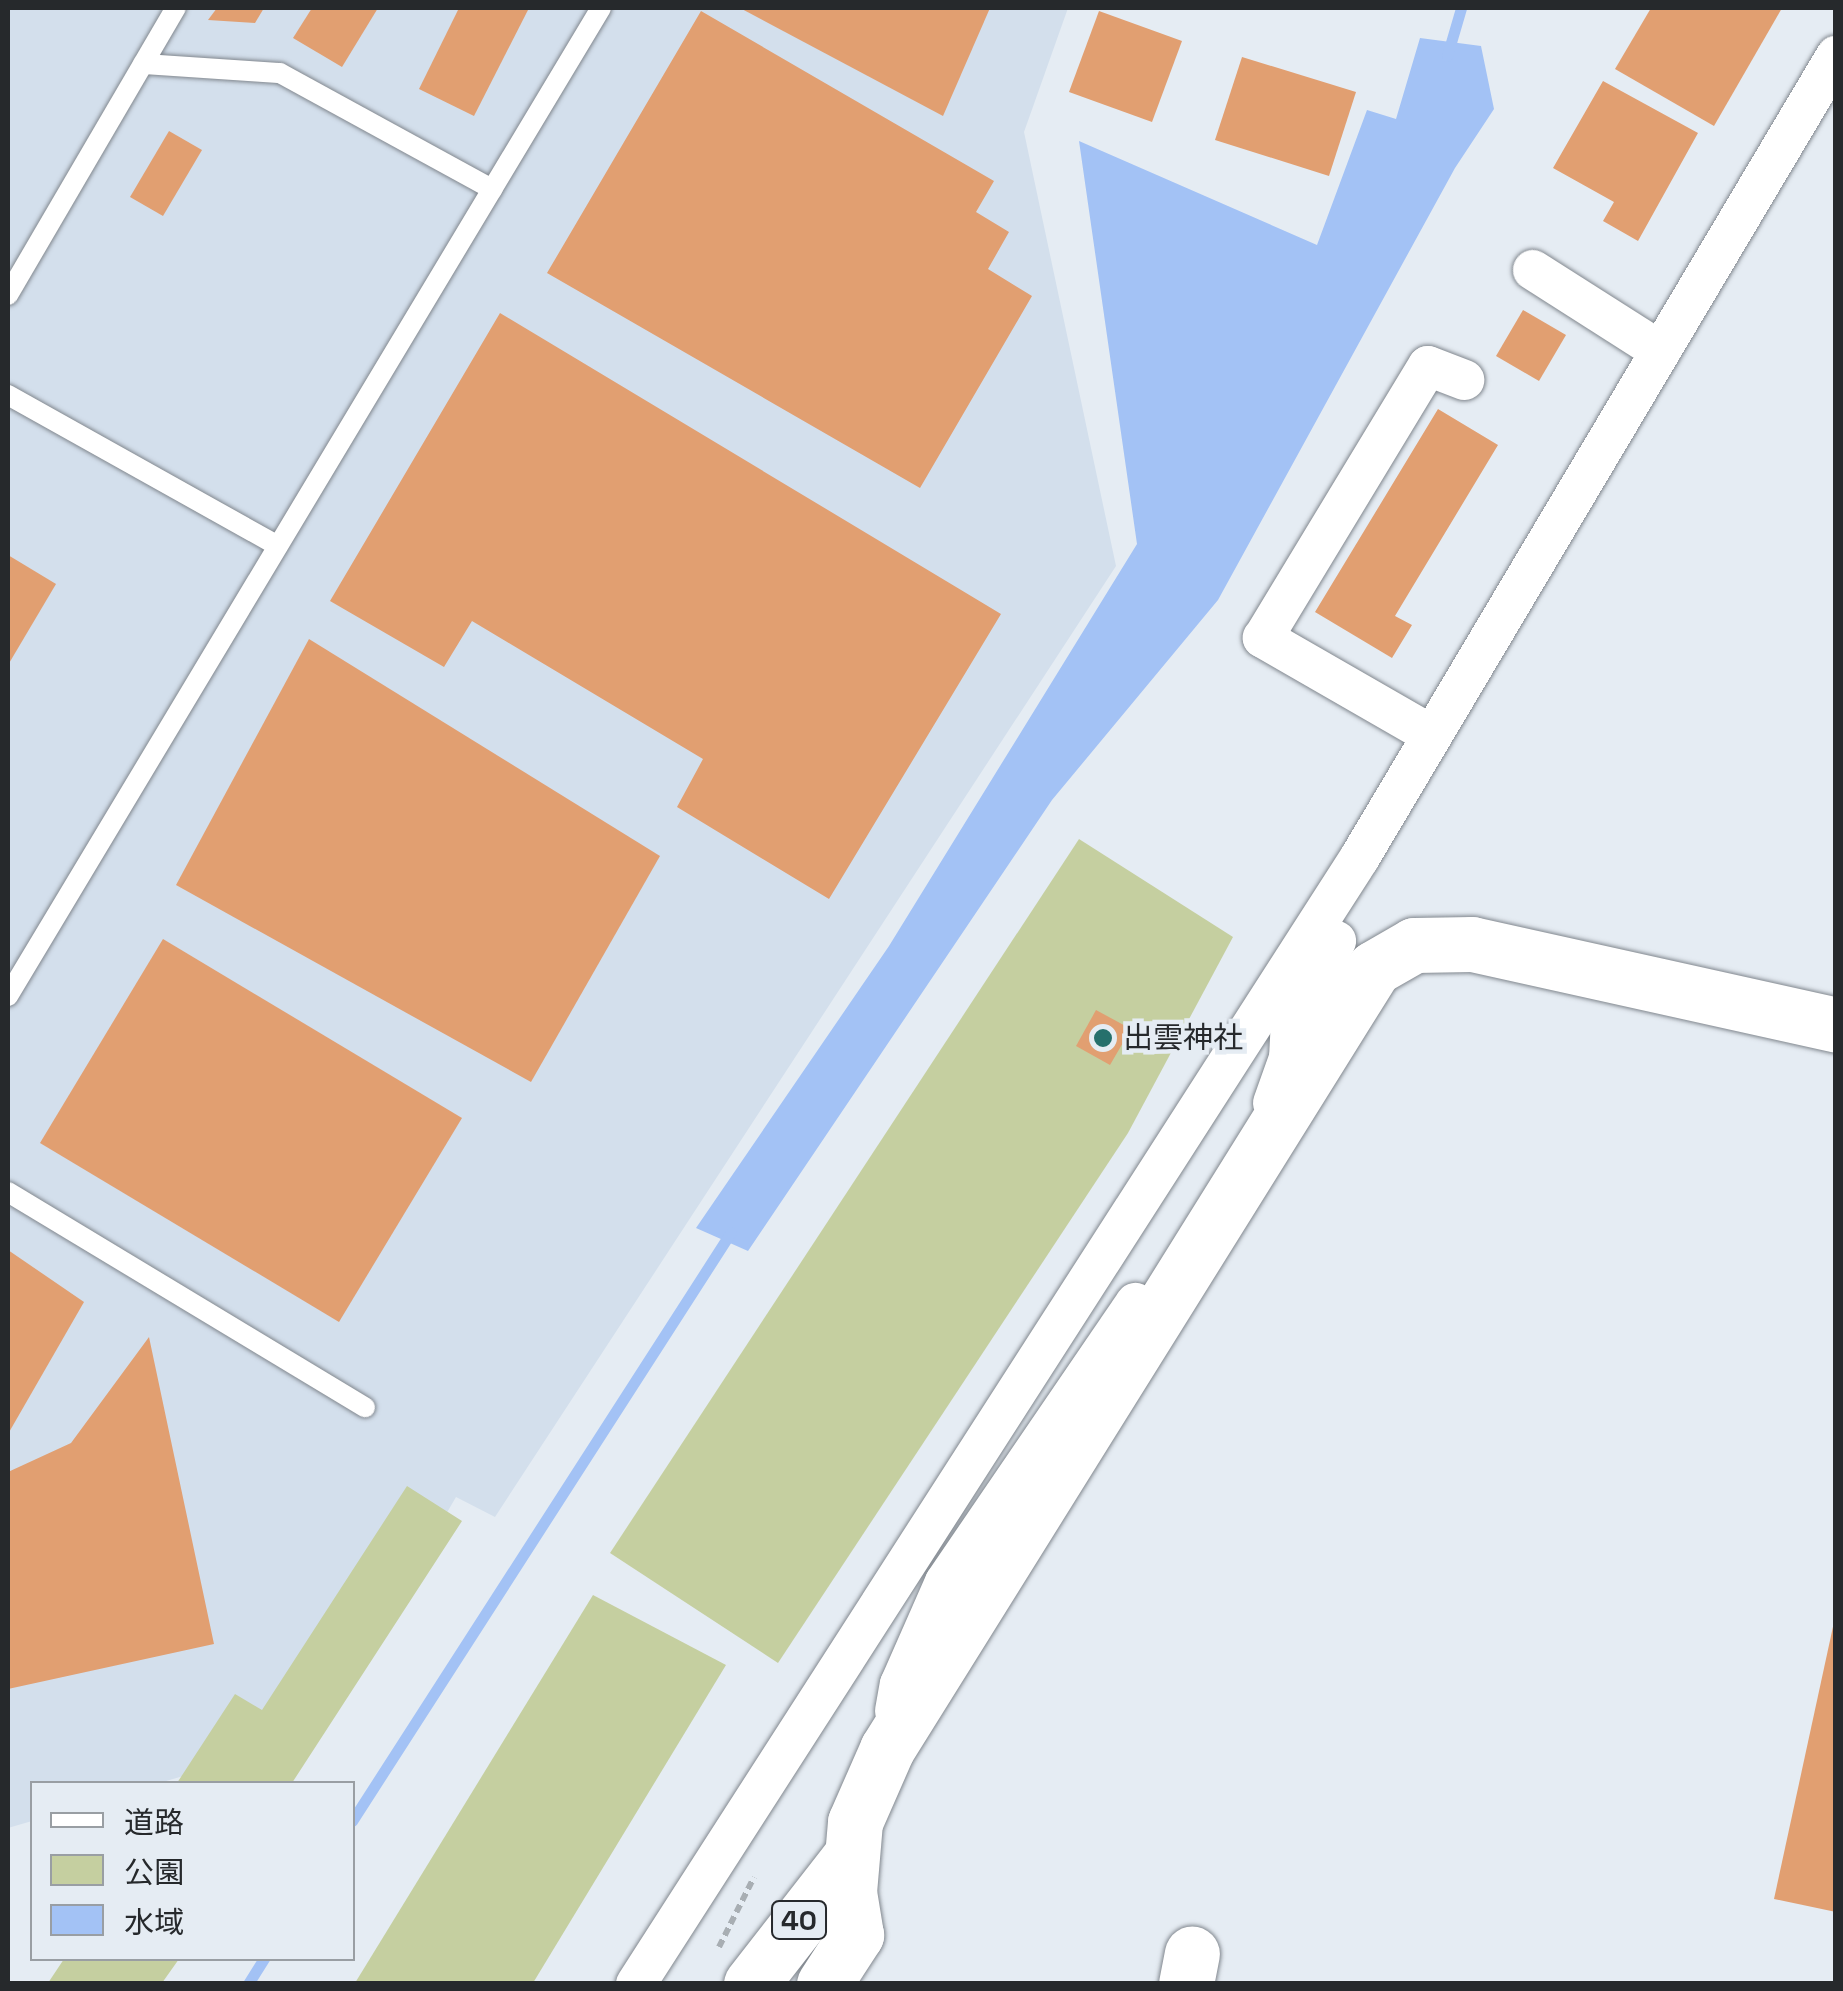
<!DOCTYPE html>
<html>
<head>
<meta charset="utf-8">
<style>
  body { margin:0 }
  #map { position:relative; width:1843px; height:1991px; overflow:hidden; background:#e5ecf3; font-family:"Space Grotesk","Noto Sans JP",sans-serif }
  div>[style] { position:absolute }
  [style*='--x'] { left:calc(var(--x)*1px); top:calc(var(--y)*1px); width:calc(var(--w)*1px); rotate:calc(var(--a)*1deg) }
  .built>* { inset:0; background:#d3dfec }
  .green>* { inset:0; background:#c5cfa0 }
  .water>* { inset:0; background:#a3c2f5 }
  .stream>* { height:11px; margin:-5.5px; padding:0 5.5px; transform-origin:5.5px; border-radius:5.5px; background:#a3c2f5 }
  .building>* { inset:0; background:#e19f71 }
  .path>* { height:6px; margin-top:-3px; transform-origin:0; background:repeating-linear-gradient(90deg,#a8aeb3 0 8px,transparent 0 13px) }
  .roads { filter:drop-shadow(0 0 2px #81878e) drop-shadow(0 0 2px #81878e) }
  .lane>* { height:20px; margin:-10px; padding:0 10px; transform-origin:10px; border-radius:10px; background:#fff }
  .street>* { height:40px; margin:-20px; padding:0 20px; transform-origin:20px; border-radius:20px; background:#fff }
  .secondary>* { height:55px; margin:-27.5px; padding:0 27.5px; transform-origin:27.5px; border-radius:27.5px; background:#fff }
  .primary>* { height:55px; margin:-27.5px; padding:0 27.5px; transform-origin:27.5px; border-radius:27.5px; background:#fff }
  .dots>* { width:28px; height:28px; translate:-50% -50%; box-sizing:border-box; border:5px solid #e5ecf3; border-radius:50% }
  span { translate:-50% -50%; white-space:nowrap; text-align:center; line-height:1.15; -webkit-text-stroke:9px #e5ecf3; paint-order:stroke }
  .shield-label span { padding:2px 8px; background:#e5ecf3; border:2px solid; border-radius:8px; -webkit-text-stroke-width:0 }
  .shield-label { font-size:28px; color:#26292c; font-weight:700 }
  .poi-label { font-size:30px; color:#26292c }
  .left { translate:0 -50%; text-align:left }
  .frame { position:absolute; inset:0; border:10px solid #26292c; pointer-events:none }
  .legend { position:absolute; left:30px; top:1781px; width:325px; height:180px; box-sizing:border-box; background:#e5ecf3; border:2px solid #999ea3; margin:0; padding:12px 18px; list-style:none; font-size:30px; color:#26292c }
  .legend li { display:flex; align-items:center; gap:20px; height:50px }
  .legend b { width:50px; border:2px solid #999ea3 }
</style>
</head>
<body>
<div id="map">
  <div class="built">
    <i style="clip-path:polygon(8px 8px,1068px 8px,1024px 132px,1116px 566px,495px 1517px,456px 1497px,316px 1738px,159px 1783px,32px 1784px,32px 1821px,8px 1828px)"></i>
  </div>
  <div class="green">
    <i style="clip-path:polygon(1079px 839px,1233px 937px,1128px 1133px,778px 1663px,610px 1553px)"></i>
    <i style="clip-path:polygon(407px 1486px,462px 1521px,292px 1783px,177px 1783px,235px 1694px,262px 1710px)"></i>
    <i style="clip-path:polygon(593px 1595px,726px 1665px,533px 1983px,355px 1983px)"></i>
    <i style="clip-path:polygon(64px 1959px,64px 1958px,179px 1959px,162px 1983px,48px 1983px)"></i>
  </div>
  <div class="water">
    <i style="clip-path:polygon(1420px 38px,1481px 46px,1494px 109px,1455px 168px,1218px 600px,1052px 800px,748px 1251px,696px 1228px,889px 946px,1137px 544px,1079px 141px,1317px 245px,1367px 110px,1396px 119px)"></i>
  </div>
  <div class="stream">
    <i style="--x:1447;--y:56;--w:50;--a:-73.7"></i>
    <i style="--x:352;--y:1821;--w:700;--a:-57.24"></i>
    <i style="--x:248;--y:1984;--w:31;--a:-58"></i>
  </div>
  <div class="building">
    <i style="clip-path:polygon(217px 8px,264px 8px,255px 23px,208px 20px)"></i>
    <i style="clip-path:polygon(312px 8px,378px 8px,342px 67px,293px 38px)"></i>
    <i style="clip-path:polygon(459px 8px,529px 8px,474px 116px,419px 89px)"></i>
    <i style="clip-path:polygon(740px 8px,990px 8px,943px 116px)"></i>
    <i style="clip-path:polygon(1651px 8px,1782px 8px,1714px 126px,1615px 69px)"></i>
    <i style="clip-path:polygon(701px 11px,994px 181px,976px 212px,1009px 232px,988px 269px,1032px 296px,920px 488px,547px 273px)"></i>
    <i style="clip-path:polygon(1099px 11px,1182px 41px,1152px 122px,1069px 92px)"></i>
    <i style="clip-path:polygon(1242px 57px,1356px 92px,1329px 176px,1215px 140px)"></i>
    <i style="clip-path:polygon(1603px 81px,1698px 133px,1638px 241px,1603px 221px,1614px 202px,1553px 168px)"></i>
    <i style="clip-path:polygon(169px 131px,202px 150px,163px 216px,130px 197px)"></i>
    <i style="clip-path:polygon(1523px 310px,1566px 335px,1539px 381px,1496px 356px)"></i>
    <i style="clip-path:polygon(500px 313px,1001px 614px,829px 899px,677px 807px,703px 759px,472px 621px,444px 667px,330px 601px)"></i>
    <i style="clip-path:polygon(1438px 409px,1498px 445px,1395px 616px,1412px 625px,1392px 658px,1315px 612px)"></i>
    <i style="clip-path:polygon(8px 555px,56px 584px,8px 665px)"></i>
    <i style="clip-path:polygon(309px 639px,660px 856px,531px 1082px,176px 885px)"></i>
    <i style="clip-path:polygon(163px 939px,462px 1118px,339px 1322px,40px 1143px)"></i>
    <i style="clip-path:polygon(1096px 1010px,1131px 1029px,1110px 1065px,1076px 1046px)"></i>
    <i style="clip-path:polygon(8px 1250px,84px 1302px,8px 1434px)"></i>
    <i style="clip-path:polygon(149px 1337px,214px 1644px,8px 1689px,8px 1472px,71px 1443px)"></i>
    <i style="clip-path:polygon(1834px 1622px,1836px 1622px,1836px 1912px,1774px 1899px)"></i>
  </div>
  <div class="path">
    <i style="--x:719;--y:1947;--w:78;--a:-63.4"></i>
  </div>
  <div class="roads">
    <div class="lane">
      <i style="--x:143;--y:64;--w:137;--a:3.8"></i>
      <i style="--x:280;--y:73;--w:242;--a:28.7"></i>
      <i style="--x:8;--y:295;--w:333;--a:-59.7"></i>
      <i style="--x:8;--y:395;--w:309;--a:29.2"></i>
      <i style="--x:8;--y:996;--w:1152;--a:-59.03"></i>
      <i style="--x:8;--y:1192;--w:417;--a:31.1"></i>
    </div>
    <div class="street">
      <i style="--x:1533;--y:270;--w:151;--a:32.5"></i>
      <i style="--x:1416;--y:726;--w:177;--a:-150.1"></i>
      <i style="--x:1263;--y:638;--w:318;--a:-58.8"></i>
      <i style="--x:1428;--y:366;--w:39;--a:21"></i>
      <i style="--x:1273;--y:1103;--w:48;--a:-70.4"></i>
      <i style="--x:1289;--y:1058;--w:37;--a:-87"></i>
      <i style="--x:1291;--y:1021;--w:92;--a:-60.6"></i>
      <i style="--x:895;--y:1711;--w:27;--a:-80"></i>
      <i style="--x:900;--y:1684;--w:111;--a:-66.2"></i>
      <i style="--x:945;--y:1582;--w:338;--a:-55.7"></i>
      <i style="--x:636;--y:1984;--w:1340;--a:-57.28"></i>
      <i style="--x:1360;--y:857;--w:932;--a:-59.28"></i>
    </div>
    <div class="secondary">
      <i style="--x:856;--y:1935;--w:44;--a:-99.2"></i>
      <i style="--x:849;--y:1892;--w:70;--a:-85.1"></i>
      <i style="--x:855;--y:1822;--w:80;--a:-66.3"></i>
      <i style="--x:887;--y:1749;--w:920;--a:-58.05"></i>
      <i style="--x:1374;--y:968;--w:46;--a:-29.9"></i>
      <i style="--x:1414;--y:945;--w:58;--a:-1"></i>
      <i style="--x:1472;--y:944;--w:373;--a:12.5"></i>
      <i style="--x:1186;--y:1984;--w:31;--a:-79"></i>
    </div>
    <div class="primary">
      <i style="--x:751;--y:1984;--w:160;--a:-52.1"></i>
      <i style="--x:824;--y:1984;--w:59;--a:-56.9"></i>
    </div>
  </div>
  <div class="dots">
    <i style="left:1103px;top:1038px;background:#26706c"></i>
  </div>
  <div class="shield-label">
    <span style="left:799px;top:1920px">40</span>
  </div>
  <div class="poi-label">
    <span class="left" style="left:1123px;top:1038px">出雲神社</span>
  </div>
  <div class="frame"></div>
  <ul class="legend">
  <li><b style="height:12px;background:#fff"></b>道路</li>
  <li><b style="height:28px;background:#c5cfa0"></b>公園</li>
  <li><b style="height:28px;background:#a3c2f5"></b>水域</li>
  </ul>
</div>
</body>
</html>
